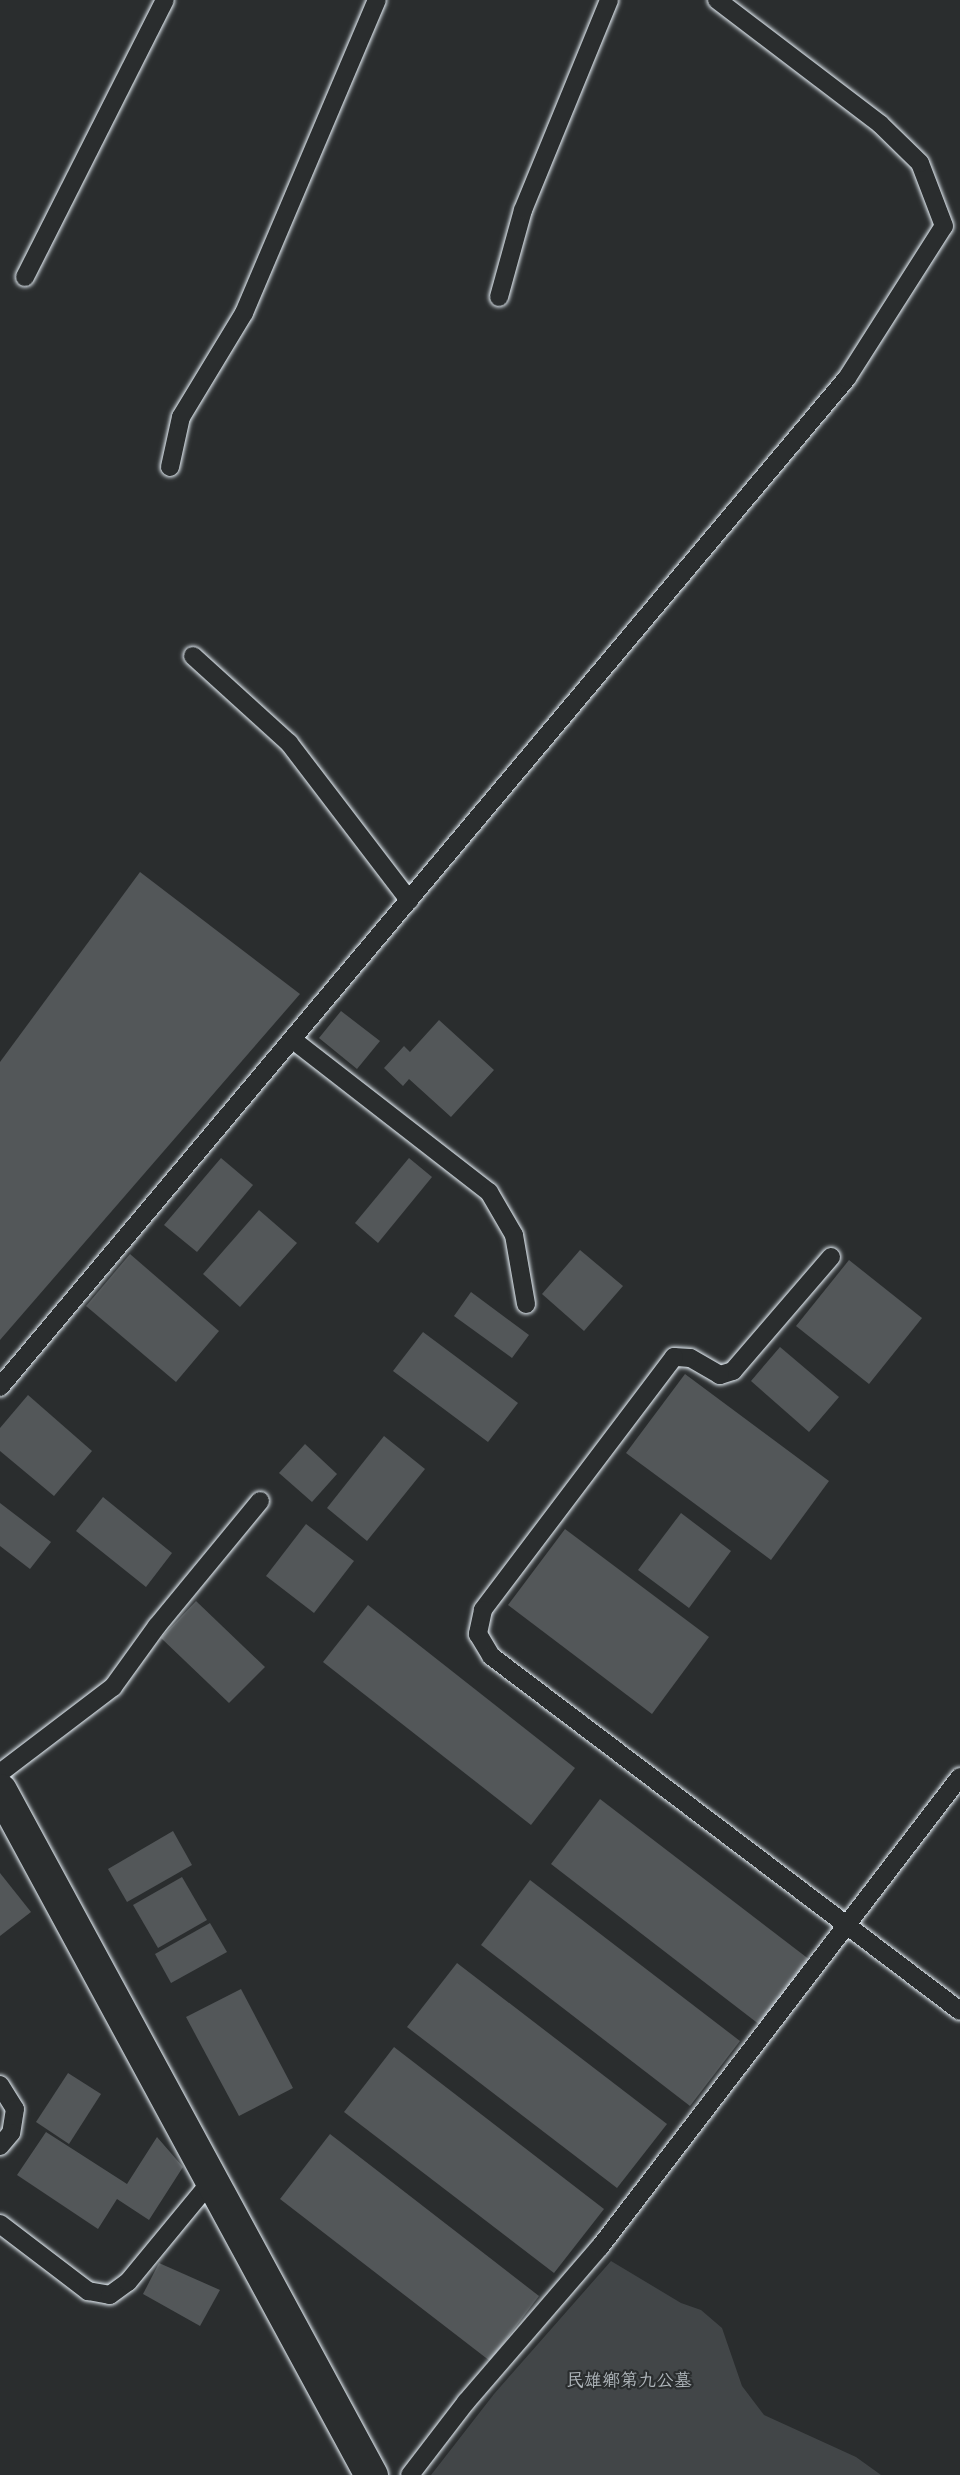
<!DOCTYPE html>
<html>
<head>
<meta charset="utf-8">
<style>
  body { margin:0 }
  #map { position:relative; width:960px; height:2475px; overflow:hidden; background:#2a2d2e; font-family:"Architects Daughter","LXGW WenKai TC",sans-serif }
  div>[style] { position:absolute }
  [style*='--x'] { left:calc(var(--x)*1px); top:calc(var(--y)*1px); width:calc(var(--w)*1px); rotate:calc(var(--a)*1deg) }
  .green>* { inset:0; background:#424648 }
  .building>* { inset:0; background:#535759 }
  .roads { filter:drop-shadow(0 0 2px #e8f1f8) drop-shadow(0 0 2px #e8f1f8) }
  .service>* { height:18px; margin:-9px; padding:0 9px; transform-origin:9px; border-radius:9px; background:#2a2d2e }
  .tertiary>* { height:33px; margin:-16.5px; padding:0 16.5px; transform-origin:16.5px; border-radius:16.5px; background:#2a2d2e }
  span { translate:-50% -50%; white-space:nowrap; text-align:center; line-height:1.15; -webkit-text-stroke:4.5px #2a2d2e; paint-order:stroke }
  .park-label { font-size:18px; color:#aeb5ba }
</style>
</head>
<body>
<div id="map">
  <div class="green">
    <i style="clip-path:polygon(611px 2261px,681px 2303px,701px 2310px,722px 2328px,742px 2386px,764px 2415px,856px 2457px,881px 2475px,431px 2475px,494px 2394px)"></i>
  </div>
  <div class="building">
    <i style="clip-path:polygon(140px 872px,300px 994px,0 1340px,0 1062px)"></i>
    <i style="clip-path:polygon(341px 1011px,380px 1041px,357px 1069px,319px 1038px)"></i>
    <i style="clip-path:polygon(439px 1020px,494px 1070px,451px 1117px,409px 1079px,403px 1086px,384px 1068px,404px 1046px,410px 1052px)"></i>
    <i style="clip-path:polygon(221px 1158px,253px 1185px,197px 1252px,164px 1225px)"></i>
    <i style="clip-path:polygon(409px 1158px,432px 1177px,378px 1243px,355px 1223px)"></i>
    <i style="clip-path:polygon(259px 1210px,297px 1243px,240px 1307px,203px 1274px)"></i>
    <i style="clip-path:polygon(580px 1250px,623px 1286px,584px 1331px,542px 1294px)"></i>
    <i style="clip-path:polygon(130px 1254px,219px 1331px,176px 1382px,86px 1306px)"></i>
    <i style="clip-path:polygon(849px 1260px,922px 1318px,869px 1384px,796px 1326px)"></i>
    <i style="clip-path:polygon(471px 1292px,529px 1335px,512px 1358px,454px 1316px)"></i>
    <i style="clip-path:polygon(423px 1332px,518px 1403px,488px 1442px,393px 1371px)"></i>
    <i style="clip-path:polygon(780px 1347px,839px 1397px,809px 1432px,751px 1381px)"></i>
    <i style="clip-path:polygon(685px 1374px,829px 1481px,771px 1560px,626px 1453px)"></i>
    <i style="clip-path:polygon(28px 1395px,92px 1451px,54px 1496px,0 1451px,0 1428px)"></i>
    <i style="clip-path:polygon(384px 1436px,425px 1469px,367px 1541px,327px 1508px)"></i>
    <i style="clip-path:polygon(305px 1444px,337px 1474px,312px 1502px,279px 1473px)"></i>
    <i style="clip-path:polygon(103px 1497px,172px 1553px,146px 1587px,76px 1531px)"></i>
    <i style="clip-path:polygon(0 1503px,51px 1542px,30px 1569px,0 1546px)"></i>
    <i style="clip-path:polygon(681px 1513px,731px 1551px,689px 1608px,638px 1570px)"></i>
    <i style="clip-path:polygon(306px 1524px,354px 1561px,314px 1613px,266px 1576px)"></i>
    <i style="clip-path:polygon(565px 1529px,709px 1637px,652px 1714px,508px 1605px)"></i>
    <i style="clip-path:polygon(196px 1601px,265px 1667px,229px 1703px,161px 1638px)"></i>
    <i style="clip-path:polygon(368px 1605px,575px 1768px,531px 1825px,323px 1662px)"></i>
    <i style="clip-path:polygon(600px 1799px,810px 1960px,760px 2025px,551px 1864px)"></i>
    <i style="clip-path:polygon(173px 1831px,192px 1865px,127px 1902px,108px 1869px)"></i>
    <i style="clip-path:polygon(0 1873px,31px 1912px,0 1936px)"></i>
    <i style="clip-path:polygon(182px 1877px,207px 1920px,158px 1948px,133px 1905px)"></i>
    <i style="clip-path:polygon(530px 1880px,740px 2041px,690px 2106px,481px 1945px)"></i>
    <i style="clip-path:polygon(210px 1923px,227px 1952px,171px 1983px,155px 1954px)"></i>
    <i style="clip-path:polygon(457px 1963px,667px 2124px,617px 2188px,407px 2027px)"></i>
    <i style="clip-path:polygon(241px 1989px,293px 2088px,239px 2116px,186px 2017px)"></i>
    <i style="clip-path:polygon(394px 2047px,604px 2209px,554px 2273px,344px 2112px)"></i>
    <i style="clip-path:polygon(68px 2073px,101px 2094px,69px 2144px,36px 2122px)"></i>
    <i style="clip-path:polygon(46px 2132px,127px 2184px,157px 2137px,183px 2167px,149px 2220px,117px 2199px,98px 2229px,17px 2175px)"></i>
    <i style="clip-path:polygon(330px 2134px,539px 2296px,490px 2361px,280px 2199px)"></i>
    <i style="clip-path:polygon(159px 2263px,220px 2290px,200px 2326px,143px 2294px)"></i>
  </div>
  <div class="roads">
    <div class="service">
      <i style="--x:25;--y:277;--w:310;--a:-63.2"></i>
      <i style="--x:499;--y:297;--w:90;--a:-74.6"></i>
      <i style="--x:523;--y:210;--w:227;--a:-67.7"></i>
      <i style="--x:170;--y:467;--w:51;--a:-77.6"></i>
      <i style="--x:181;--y:417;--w:122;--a:-58.8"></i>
      <i style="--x:244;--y:313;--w:340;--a:-67"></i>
      <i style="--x:193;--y:656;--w:130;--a:42.2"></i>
      <i style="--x:289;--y:743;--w:198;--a:52.6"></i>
      <i style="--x:293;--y:1040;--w:248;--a:37.8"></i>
      <i style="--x:489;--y:1192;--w:50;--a:59.8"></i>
      <i style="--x:514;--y:1235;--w:70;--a:80.1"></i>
      <i style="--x:831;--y:1257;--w:150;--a:130.7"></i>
      <i style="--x:733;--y:1371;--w:14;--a:163"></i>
      <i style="--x:720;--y:1375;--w:34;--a:-150"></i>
      <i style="--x:690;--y:1358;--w:16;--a:-176"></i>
      <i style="--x:674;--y:1357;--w:317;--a:127.1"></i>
      <i style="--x:483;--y:1610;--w:25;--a:102"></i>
      <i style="--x:478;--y:1634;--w:26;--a:59"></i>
      <i style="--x:491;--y:1656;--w:588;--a:37.12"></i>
      <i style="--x:0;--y:1387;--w:1317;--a:-49.99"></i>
      <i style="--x:847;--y:378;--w:180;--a:-57.5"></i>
      <i style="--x:944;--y:226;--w:67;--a:-110.9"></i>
      <i style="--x:920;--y:163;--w:56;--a:-135.7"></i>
      <i style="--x:880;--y:124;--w:205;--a:-142.7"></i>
      <i style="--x:0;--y:1773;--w:142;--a:-37.3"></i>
      <i style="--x:113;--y:1687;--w:75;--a:-54.2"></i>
      <i style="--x:157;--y:1626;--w:162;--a:-50.5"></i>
      <i style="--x:0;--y:2085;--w:28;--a:58"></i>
      <i style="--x:15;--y:2109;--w:24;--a:99"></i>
      <i style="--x:11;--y:2133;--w:17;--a:130"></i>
      <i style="--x:0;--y:2224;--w:111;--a:37.3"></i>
      <i style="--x:88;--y:2291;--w:22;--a:10"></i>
      <i style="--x:110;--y:2295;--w:22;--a:-36"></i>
      <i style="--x:128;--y:2282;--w:134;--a:-50.5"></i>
      <i style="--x:410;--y:2475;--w:92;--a:-52.5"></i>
      <i style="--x:466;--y:2402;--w:205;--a:-49.2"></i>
      <i style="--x:600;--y:2247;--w:592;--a:-52.55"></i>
    </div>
    <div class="tertiary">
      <i style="--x:0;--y:1790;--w:779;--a:61.56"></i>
    </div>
  </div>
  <div class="park-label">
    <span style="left:629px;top:2381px">民雄鄉第九公墓</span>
  </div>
</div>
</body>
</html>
